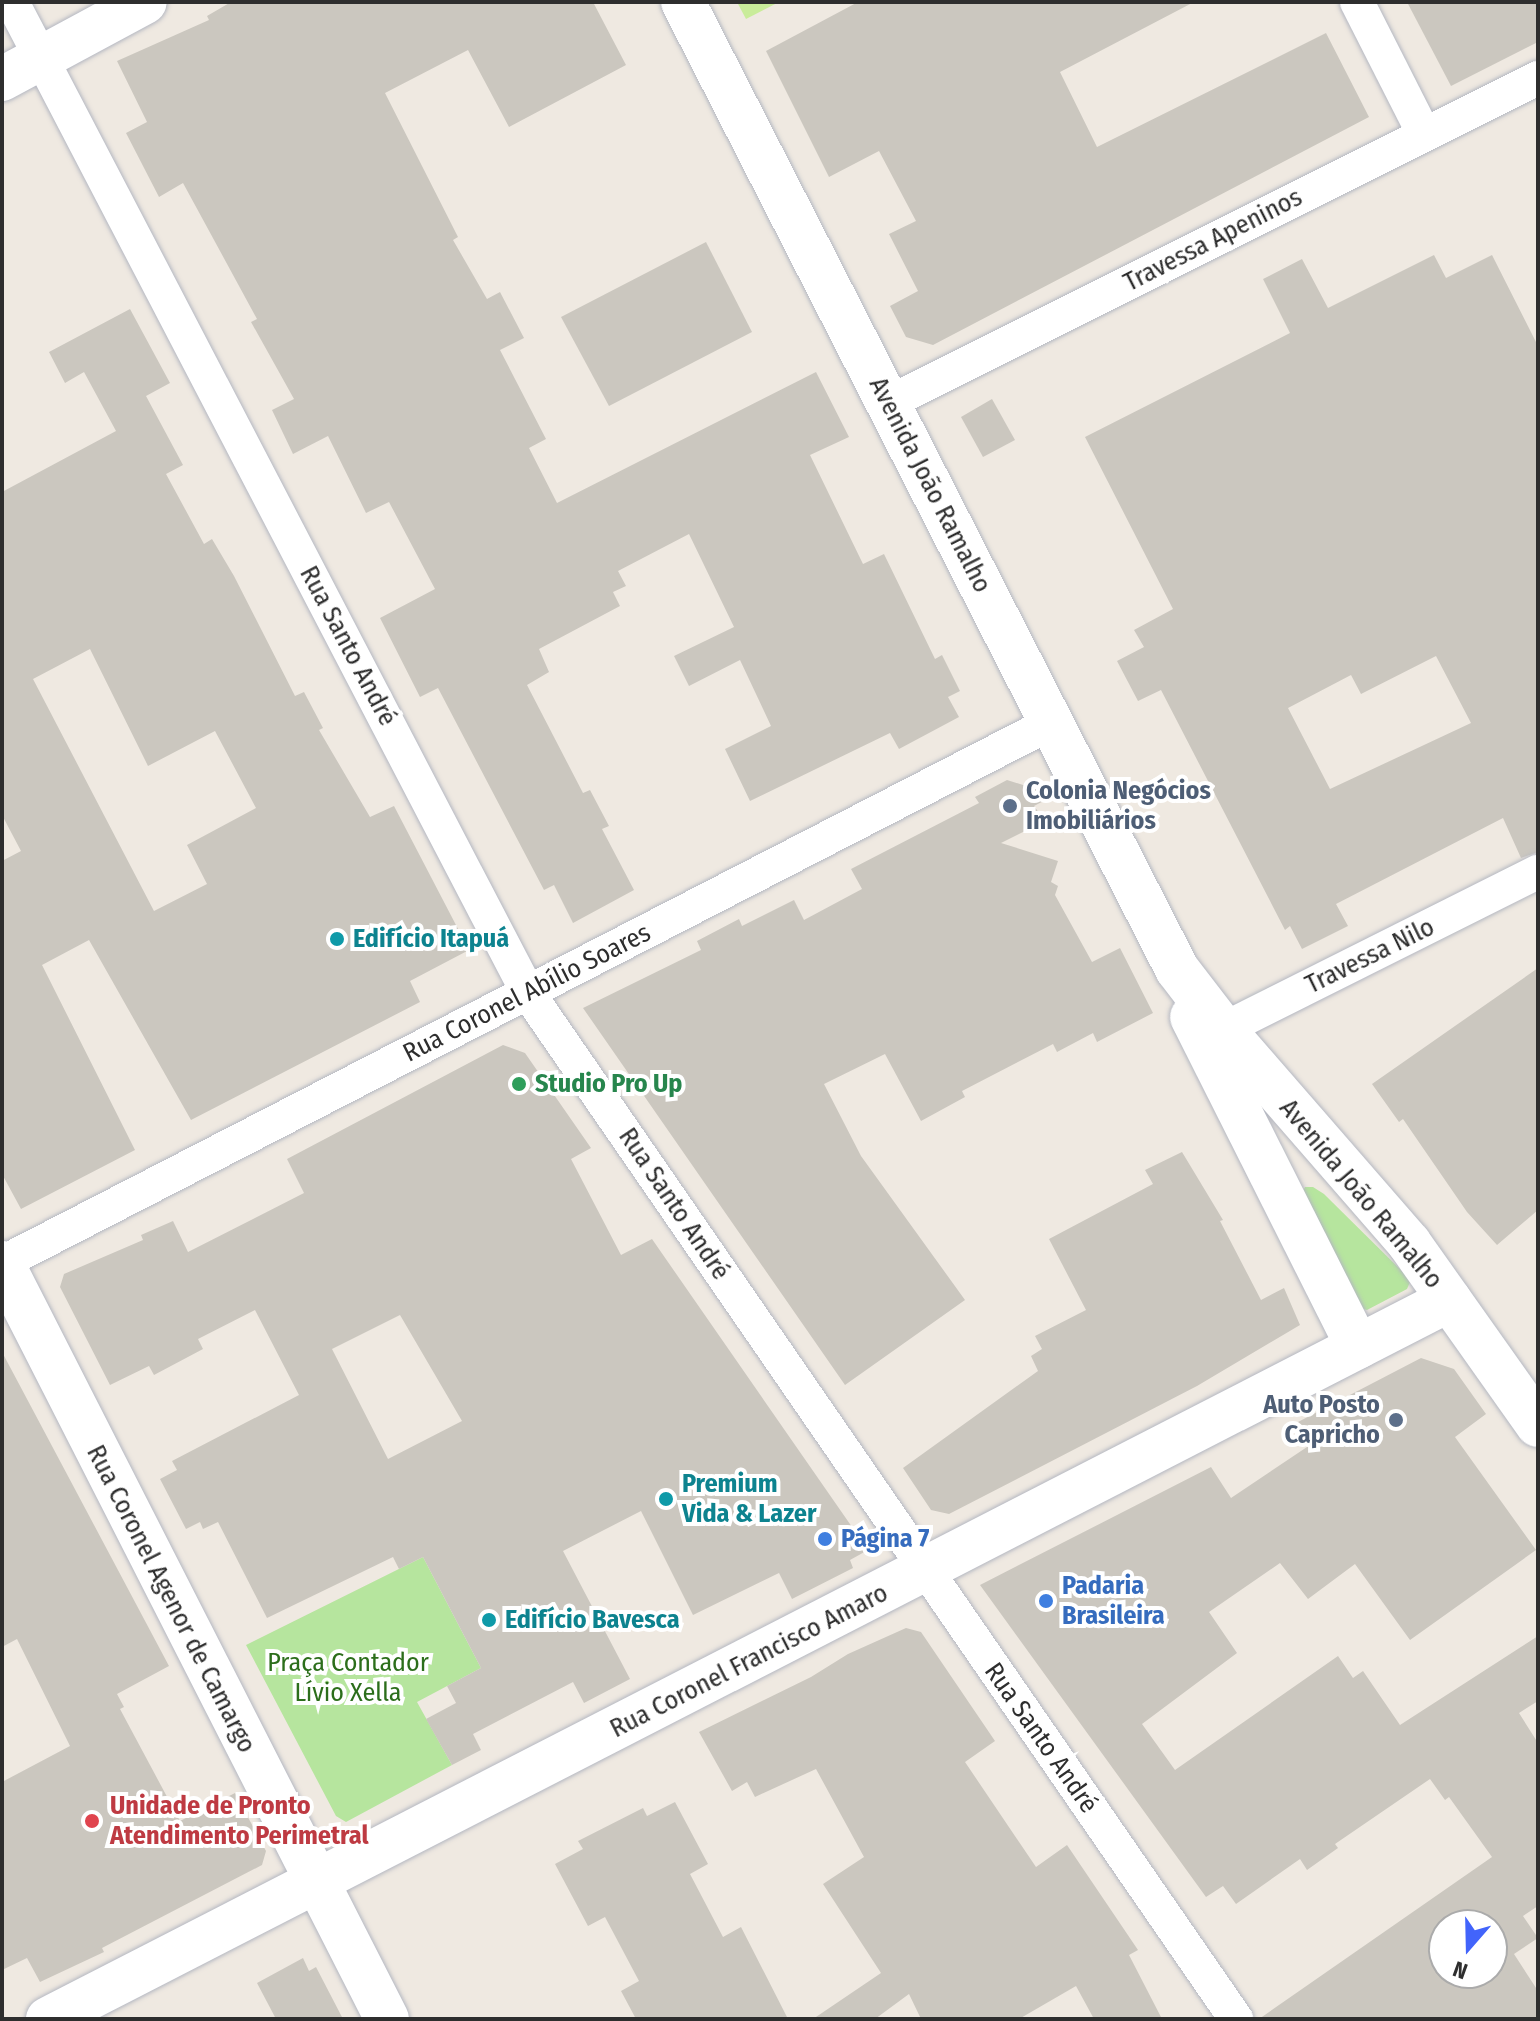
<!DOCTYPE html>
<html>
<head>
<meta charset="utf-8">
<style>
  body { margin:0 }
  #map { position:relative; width:1540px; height:2021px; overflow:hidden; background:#efe9e1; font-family:"Fira Sans Condensed",sans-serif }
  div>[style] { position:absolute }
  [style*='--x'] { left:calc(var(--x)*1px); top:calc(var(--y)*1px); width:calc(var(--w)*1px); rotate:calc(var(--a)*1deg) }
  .green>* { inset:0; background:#b6e59e }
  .pitch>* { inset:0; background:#c9ec9a }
  .building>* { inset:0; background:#cbc7bf }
  .roads { filter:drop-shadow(0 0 2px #b4b7c1) drop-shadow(0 0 2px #b4b7c1) }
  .street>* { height:34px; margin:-17px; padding:0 17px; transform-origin:17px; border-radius:17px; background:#fff }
  .secondary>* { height:44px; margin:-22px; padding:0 22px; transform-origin:22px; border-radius:22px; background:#fff }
  .dots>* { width:22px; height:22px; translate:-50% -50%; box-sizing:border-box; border:4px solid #fff; border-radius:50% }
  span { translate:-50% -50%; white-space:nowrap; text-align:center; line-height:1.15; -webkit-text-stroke:8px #fff; paint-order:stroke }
  .street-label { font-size:26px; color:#2e2e2e }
  .service-label { font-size:26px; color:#4e5e75; font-weight:700 }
  .left { translate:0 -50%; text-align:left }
  .right { translate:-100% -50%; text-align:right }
  .culture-label { font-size:26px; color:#0d838f; font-weight:700 }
  .leisure-label { font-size:26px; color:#27864d; font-weight:700 }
  .shop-label { font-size:26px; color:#366cbe; font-weight:700 }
  .park-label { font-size:26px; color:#2c6e1b }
  .health-label { font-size:26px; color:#be3a42; font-weight:700 }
  .frame { position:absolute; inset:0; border:4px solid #2e2e2e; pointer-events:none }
  .north { position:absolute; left:1428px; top:1909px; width:80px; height:80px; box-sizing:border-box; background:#fff; border:2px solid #ababab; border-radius:50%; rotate:200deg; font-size:22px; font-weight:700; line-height:32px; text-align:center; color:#2e2e2e }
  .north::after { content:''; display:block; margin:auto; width:28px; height:36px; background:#4264fb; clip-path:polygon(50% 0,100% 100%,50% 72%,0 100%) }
</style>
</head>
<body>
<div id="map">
  <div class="green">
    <i style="clip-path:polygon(1305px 1187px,1313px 1187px,1324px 1194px,1411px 1280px,1407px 1289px,1367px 1310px,1358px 1308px,1301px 1195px)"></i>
    <i style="clip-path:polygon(423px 1557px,481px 1668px,417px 1702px,452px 1765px,346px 1822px,336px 1816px,246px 1645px)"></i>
  </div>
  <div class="pitch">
    <i style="clip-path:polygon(737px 2px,779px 2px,746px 19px)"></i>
  </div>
  <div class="building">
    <i style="clip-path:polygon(231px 2px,593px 2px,626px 65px,509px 127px,468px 50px,385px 93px,458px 237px,453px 240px,487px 299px,500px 292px,524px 338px,500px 350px,546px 439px,529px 448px,557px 503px,816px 372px,849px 437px,810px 455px,863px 564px,884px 554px,935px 659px,942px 655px,960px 691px,948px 697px,959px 717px,899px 749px,890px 733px,750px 801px,725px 749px,771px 726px,740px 660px,689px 686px,674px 656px,734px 627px,689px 534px,618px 571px,626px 586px,613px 592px,620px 606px,539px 649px,549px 672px,527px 685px,583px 793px,590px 790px,609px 826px,602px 829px,634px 890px,573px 923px,554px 885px,544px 890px,438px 688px,420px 697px,380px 618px,435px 589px,389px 502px,366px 513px,328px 436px,293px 454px,272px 410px,294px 399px,251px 322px,257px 319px,183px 183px,159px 197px,126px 133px,147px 122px,117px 61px,209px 20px,207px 16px)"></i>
    <i style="clip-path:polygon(858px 2px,1194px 2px,1060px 72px,1097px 147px,1326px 33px,1369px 117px,933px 345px,906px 337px,890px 306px,918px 291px,889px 234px,916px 221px,879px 151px,829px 177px,766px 51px)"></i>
    <i style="clip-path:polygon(1407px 2px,1538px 2px,1538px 42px,1451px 86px)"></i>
    <i style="clip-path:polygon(706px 242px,752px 332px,609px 406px,561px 317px)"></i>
    <i style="clip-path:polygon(evenodd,1434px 255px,1446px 278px,1492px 255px,1538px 346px,1538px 852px,1521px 858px,1503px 818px,1336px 904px,1348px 926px,1302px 949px,1290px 926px,1285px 930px,1161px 690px,1138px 701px,1117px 661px,1144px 647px,1134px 630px,1173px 609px,1085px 437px,1290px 333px,1263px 279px,1302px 259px,1328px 308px,1434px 255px,1436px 656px,1471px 723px,1330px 789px,1288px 708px,1351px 675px,1361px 694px,1436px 656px)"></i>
    <i style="clip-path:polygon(evenodd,130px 309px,170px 383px,146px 396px,183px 465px,166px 474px,204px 544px,212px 539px,234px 576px,295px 696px,304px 692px,323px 728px,319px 730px,370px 817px,394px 806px,469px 950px,410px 981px,420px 1002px,191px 1120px,89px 940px,42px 965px,135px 1150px,21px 1209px,2px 1174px,2px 861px,21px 851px,2px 815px,2px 492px,116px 431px,84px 372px,65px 383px,49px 352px,130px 309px,90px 649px,148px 766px,215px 731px,256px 808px,187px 845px,207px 884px,154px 911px,33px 679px,90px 649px)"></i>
    <i style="clip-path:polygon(992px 399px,1015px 440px,983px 457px,961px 417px)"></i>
    <i style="clip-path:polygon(1007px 780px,1055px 795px,1034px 806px,1045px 821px,1001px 843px,1058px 861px,1051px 882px,1058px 886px,1055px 895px,1092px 962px,1120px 948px,1153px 1013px,1097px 1042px,1093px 1033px,1057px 1052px,1053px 1044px,962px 1091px,965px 1097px,921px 1121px,885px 1054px,824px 1084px,861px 1156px,965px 1300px,845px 1385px,583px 1008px,701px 950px,697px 941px,739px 919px,742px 926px,794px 900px,804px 920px,862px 889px,851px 869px,979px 803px,975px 797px)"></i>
    <i style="clip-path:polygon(1538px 968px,1538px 1210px,1497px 1245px,1467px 1212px,1403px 1119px,1399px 1122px,1372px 1084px)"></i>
    <i style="clip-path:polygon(evenodd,503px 1045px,525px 1053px,591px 1148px,571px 1159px,621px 1255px,652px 1239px,868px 1550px,850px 1560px,853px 1568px,792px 1599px,779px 1573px,693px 1615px,641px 1511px,563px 1551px,630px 1679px,584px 1703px,573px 1682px,473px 1734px,481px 1750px,452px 1765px,426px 1719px,456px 1703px,447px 1686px,481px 1668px,423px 1557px,399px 1569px,393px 1557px,267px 1618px,218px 1522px,203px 1529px,200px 1522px,186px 1529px,160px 1479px,177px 1470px,172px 1461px,299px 1395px,255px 1310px,198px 1339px,203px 1349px,154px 1375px,149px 1366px,110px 1385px,60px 1287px,64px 1274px,143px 1240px,141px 1235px,173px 1221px,188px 1252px,304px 1193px,287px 1159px,503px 1045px,400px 1315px,462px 1421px,388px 1459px,332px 1349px,400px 1315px)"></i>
    <i style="clip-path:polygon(1182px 1152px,1223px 1220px,1220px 1221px,1261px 1300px,1284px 1288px,1300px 1325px,1197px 1386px,949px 1514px,931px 1510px,903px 1468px,1038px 1371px,1031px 1356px,1042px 1349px,1035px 1336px,1086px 1310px,1049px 1239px,1153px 1184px,1145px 1170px)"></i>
    <i style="clip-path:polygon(2px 1352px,169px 1666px,117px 1694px,124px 1707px,120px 1709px,180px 1821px,235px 1793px,266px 1851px,262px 1865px,102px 1948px,104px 1952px,40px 1982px,27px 1958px,2px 1970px,2px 1782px,70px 1746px,17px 1639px,2px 1647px)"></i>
    <i style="clip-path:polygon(evenodd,1421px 1358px,1454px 1369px,1486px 1414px,1455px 1437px,1536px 1550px,1410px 1640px,1355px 1564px,1308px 1599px,1280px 1563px,1209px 1612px,1237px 1653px,1142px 1724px,1175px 1770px,1338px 1656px,1353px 1678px,1363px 1671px,1400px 1725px,1538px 1636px,1538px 1701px,1519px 1713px,1538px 1743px,1538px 1906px,1523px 1916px,1538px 1938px,1514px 1954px,1538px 1991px,1538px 2019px,1259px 2019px,1492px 1857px,1449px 1797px,1445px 1800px,1430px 1779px,1335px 1844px,1338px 1848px,1307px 1870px,1300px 1859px,1236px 1904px,1223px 1886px,1206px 1897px,980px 1585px,1211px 1467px,1231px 1498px,1313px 1443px,1298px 1422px,1421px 1358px,1444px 1925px,1492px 1925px,1492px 1973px,1444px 1973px,1444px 1925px)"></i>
    <i style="clip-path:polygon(906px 1628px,921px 1632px,995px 1741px,965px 1762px,1036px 1867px,1067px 1845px,1138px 1950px,1129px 1955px,1162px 2019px,1094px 2019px,1076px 1986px,1019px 2019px,921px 2019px,909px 1994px,875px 2019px,813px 2019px,881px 1973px,823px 1884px,864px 1857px,816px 1769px,755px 1797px,747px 1782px,732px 1791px,699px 1732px,811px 1677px,848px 1654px)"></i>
    <i style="clip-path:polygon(675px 1802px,708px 1864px,690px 1874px,723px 1937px,741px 1927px,788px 2019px,636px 2019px,621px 1991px,639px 1981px,605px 1917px,588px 1926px,555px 1864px,583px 1849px,578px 1841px,643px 1808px,647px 1816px)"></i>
    <i style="clip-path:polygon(303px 1958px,309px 1971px,316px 1967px,343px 2019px,276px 2019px,257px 1983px)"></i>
  </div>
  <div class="roads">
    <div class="street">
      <i style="--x:12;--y:2;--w:1117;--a:62.49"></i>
      <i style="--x:528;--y:993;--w:1247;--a:55.39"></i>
      <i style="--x:1357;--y:2;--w:148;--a:63.1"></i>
      <i style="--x:888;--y:403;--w:727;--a:-26.57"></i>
      <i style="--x:1202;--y:1040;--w:376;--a:-26.6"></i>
      <i style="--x:2;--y:1263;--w:1180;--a:-27.24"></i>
    </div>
    <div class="secondary">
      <i style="--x:683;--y:2;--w:1086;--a:62.94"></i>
      <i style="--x:1177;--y:969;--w:76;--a:52.5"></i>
      <i style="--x:1223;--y:1029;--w:284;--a:49"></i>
      <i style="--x:1409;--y:1243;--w:223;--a:54.7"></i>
      <i style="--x:2;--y:79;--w:162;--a:-28.3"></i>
      <i style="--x:1192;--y:1017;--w:369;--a:63.3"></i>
      <i style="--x:2;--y:1263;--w:848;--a:63.01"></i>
      <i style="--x:48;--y:2019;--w:1575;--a:-27.17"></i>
    </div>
  </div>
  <div class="dots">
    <i style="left:1010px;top:806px;background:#5c6f8a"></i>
    <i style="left:337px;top:939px;background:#0f9aa8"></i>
    <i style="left:519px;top:1084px;background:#2e9e5b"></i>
    <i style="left:1396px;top:1420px;background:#5c6f8a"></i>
    <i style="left:666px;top:1499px;background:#0f9aa8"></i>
    <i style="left:825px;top:1539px;background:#3f7fe0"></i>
    <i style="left:1046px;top:1601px;background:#3f7fe0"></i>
    <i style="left:489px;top:1620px;background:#0f9aa8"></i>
    <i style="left:92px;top:1821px;background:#e0444e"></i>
  </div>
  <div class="street-label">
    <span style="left:1213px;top:240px;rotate:-27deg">Travessa Apeninos</span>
    <span style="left:930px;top:485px;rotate:63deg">Avenida João Ramalho</span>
    <span style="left:348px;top:646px;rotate:62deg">Rua Santo André</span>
    <span style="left:1370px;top:956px;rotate:-26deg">Travessa Nilo</span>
    <span style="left:527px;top:993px;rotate:-27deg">Rua Coronel Abílio Soares</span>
    <span style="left:1361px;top:1194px;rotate:50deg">Avenida João Ramalho</span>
    <span style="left:674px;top:1204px;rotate:56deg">Rua Santo André</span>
    <span style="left:171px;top:1599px;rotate:63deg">Rua Coronel Agenor de Camargo</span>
    <span style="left:749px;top:1661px;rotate:-27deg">Rua Coronel Francisco Amaro</span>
    <span style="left:1041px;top:1738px;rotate:55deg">Rua Santo André</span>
  </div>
  <div class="service-label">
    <span class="left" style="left:1026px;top:806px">Colonia Negócios<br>Imobiliários</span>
    <span class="right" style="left:1380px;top:1420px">Auto Posto<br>Capricho</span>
  </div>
  <div class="culture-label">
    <span class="left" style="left:353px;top:939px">Edifício Itapuá</span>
    <span class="left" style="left:682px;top:1499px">Premium<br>Vida &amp; Lazer</span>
    <span class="left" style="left:505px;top:1620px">Edifício Bavesca</span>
  </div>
  <div class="leisure-label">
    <span class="left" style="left:535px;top:1084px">Studio Pro Up</span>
  </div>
  <div class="shop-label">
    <span class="left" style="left:841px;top:1539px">Página 7</span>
    <span class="left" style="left:1062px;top:1601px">Padaria<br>Brasileira</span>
  </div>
  <div class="park-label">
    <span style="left:348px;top:1678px">Praça Contador<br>Lívio Xella</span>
  </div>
  <div class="health-label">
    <span class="left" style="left:110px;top:1821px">Unidade de Pronto<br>Atendimento Perimetral</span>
  </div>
  <div class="frame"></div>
  <div class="north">N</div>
</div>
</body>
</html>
